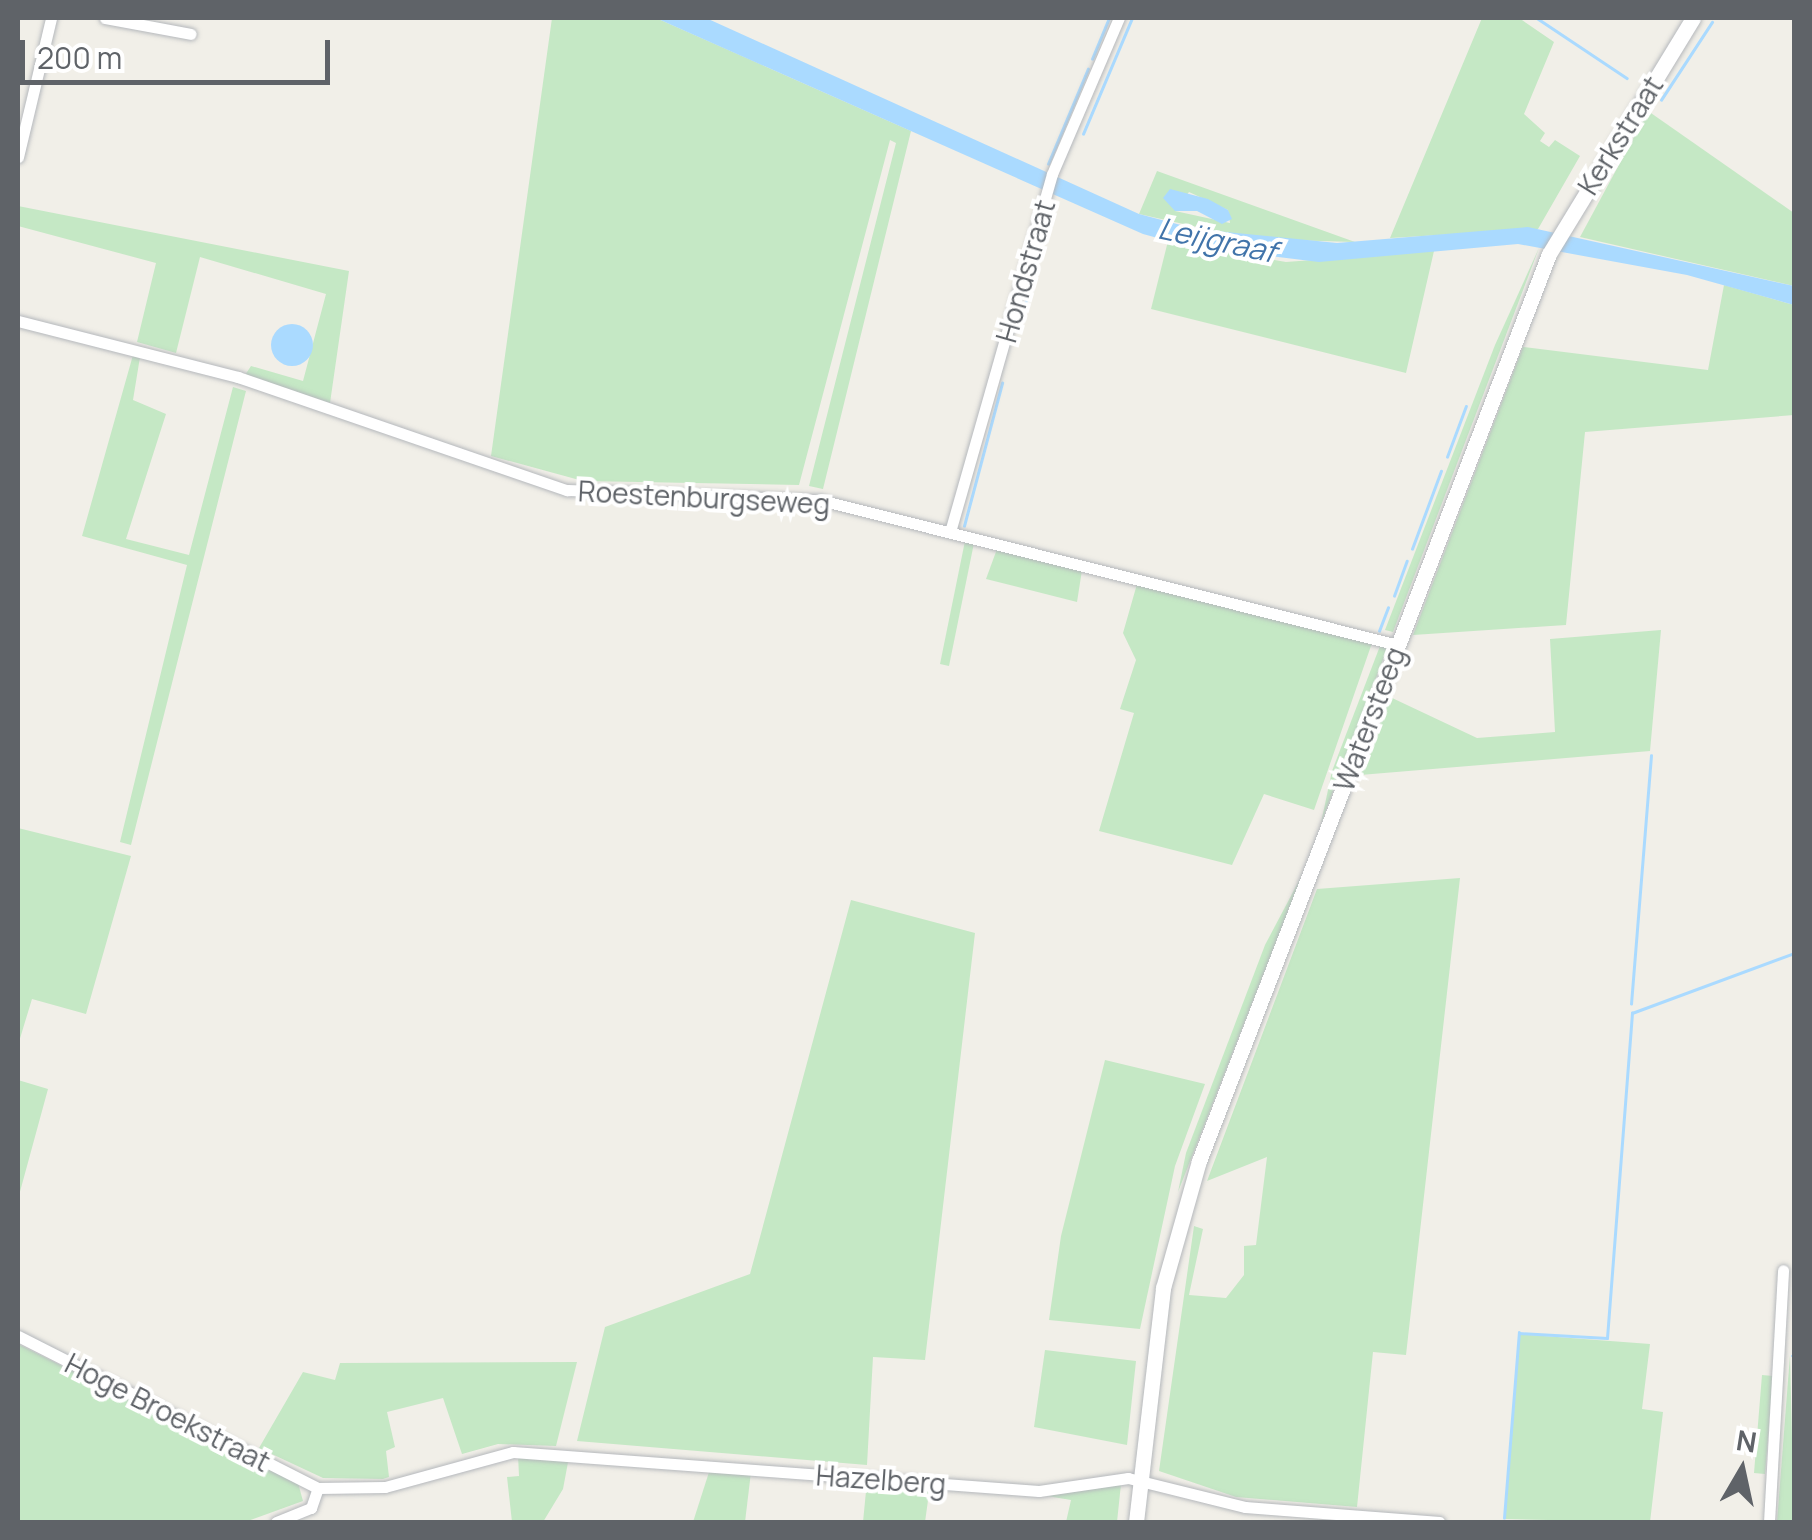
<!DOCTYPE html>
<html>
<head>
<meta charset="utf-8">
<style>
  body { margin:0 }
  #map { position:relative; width:1812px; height:1540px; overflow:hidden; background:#f1efe8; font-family:Manrope,sans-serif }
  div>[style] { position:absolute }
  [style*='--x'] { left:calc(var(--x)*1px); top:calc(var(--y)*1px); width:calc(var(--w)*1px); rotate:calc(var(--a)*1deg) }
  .green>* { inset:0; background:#c5e8c5 }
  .water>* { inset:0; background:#aadaff }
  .round { border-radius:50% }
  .stream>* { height:2.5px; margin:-1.25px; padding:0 1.25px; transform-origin:1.25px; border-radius:1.25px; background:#aadaff }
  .roads { filter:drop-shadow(0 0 2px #b5b8bc) drop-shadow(0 0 2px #b5b8bc) }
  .minor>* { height:11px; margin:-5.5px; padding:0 5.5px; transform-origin:5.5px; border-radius:5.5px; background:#fff }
  .tertiary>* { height:15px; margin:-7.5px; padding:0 7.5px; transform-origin:7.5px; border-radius:7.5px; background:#fff }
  span { translate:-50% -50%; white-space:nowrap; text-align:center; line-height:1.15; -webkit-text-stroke:8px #fff; paint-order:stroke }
  .street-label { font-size:28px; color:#5f6368 }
  .water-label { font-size:30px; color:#4174aa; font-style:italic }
  .frame { position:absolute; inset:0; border:20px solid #5f6368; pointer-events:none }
  .north { position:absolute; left:1692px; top:1420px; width:100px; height:100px; -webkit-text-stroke:8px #fff; paint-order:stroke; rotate:9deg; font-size:28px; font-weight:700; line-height:40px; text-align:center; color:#5f6368 }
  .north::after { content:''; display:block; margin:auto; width:35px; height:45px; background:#5f6368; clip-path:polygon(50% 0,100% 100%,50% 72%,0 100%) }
  .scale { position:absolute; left:20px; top:40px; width:310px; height:45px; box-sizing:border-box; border:5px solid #5f6368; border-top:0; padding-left:12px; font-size:30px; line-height:35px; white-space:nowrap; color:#5f6368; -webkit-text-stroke:8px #fff; paint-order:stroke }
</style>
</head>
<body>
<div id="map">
  <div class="green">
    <i style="clip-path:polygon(552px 18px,656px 18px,911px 131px,823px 489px,809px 486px,896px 143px,890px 140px,799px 485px,583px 481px,491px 456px)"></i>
    <i style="clip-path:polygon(1482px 18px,1519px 18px,1554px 42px,1524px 114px,1545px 133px,1540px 141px,1549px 147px,1555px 140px,1580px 156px,1538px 229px,1390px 238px)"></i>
    <i style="clip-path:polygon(1648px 111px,1794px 213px,1794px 286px,1580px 237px)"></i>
    <i style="clip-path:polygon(evenodd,1157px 171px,1355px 242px,1250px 239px,1139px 214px,1157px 171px,1189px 192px,1228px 210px,1230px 223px,1175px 211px,1189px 192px)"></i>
    <i style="clip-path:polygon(18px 206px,349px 271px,330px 403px,245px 375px,251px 366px,303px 381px,326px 294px,200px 257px,176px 353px,137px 342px,156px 263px,18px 226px)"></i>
    <i style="clip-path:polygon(1168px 241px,1286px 262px,1434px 251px,1406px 373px,1151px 309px)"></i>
    <i style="clip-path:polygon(1539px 248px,1393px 632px,1385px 630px,1495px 345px)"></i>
    <i style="clip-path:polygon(1724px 285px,1794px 305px,1794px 415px,1585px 432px,1566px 625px,1413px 635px,1523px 347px,1708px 370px)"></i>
    <i style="clip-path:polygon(133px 355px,140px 357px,133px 400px,166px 414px,126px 539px,189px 555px,233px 387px,246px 391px,131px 845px,120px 842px,187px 565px,82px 536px)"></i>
    <i style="clip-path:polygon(965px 541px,974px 543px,949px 666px,940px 664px)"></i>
    <i style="clip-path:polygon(997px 549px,1082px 570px,1077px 602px,986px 579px)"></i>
    <i style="clip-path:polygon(1137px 584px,1372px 643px,1314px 810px,1264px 794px,1232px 865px,1099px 831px,1134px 713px,1120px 709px,1136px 660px,1123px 633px)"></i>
    <i style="clip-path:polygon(1661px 630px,1650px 751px,1360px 775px,1390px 697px,1477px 738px,1555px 732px,1550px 639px)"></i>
    <i style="clip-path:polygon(1380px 646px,1387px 649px,1321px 823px,1332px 771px)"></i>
    <i style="clip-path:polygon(18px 828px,131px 856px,86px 1014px,32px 999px,18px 1045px)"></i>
    <i style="clip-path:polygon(1301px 877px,1281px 929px,1178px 1192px,1186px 1153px,1265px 945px)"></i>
    <i style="clip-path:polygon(1460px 878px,1406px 1355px,1373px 1352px,1357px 1507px,1236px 1497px,1159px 1471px,1194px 1226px,1203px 1229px,1189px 1295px,1226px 1298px,1244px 1275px,1244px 1246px,1256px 1245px,1267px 1157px,1207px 1181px,1317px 889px)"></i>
    <i style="clip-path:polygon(851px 900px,975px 933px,925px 1360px,873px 1357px,867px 1465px,577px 1441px,605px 1327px,750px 1274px)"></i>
    <i style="clip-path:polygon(1105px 1060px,1205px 1084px,1175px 1166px,1140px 1329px,1049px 1320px,1061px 1236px)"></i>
    <i style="clip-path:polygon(18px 1080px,48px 1089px,18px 1199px)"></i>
    <i style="clip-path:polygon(1519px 1334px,1650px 1344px,1642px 1409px,1663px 1412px,1650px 1522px,1505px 1519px)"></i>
    <i style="clip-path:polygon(18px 1344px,298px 1483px,303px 1501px,245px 1522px,18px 1522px)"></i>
    <i style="clip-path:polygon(1045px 1350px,1136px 1361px,1127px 1445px,1034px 1427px)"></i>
    <i style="clip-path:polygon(1790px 1355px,1794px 1522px,1777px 1522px)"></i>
    <i style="clip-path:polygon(577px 1362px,556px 1446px,498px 1444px,462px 1454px,443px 1398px,387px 1412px,395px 1447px,386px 1451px,389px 1477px,383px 1479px,323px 1478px,259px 1448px,303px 1372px,335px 1380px,340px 1363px)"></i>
    <i style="clip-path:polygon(1762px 1375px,1773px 1376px,1765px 1474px,1754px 1473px)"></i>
    <i style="clip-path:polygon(518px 1455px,569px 1457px,563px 1489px,543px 1522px,512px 1522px,507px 1477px,519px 1476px)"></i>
    <i style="clip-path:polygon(710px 1469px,751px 1472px,745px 1522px,693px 1522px)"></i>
    <i style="clip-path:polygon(867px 1481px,930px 1486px,925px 1522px,863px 1522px)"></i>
    <i style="clip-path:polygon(1121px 1484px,1117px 1522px,1066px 1522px,1071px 1500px,1047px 1496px)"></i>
  </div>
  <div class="water">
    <i style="clip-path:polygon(656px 18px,706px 18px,1139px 214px,1196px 229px,1337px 243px,1528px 227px,1794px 286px,1794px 305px,1687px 275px,1518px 244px,1319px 262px,1187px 246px,1143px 234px)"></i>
    <i style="clip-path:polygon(1170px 189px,1208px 199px,1228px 210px,1232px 219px,1222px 224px,1197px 211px,1175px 211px,1163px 198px)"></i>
    <i class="round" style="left:271px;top:324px;width:42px;height:42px"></i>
  </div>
  <div class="stream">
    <i style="--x:1537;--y:18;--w:108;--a:33.7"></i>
    <i style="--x:1092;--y:59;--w:44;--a:-67.5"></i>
    <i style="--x:1661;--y:100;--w:93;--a:-56.8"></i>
    <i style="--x:1083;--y:134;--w:126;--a:-67.1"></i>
    <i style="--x:1048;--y:164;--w:103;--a:-67.2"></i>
    <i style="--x:1035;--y:263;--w:54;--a:-74.9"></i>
    <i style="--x:1018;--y:328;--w:40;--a:-74"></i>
    <i style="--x:1447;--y:457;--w:54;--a:-69.6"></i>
    <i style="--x:964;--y:526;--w:148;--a:-75.1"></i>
    <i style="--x:1412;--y:549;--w:83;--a:-69.6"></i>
    <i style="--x:1394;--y:596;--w:37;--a:-70"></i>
    <i style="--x:1379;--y:631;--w:25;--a:-69"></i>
    <i style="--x:1631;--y:1004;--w:249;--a:-85.4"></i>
    <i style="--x:1792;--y:1356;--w:2;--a:0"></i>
    <i style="--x:1504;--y:1518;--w:186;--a:-85.4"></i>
    <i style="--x:1519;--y:1333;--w:88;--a:3.3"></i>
    <i style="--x:1607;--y:1338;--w:326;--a:-85.6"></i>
    <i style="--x:1632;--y:1013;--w:173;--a:-20.3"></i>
  </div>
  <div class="roads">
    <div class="minor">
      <i style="--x:105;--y:18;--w:87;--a:10.5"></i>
      <i style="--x:18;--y:157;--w:143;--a:-76.6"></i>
      <i style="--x:18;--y:321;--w:227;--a:14.3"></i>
      <i style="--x:238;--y:377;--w:348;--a:19"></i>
      <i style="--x:567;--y:490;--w:253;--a:2.3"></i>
      <i style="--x:820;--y:500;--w:596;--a:14.08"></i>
      <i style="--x:950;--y:532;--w:372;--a:-74.1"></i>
      <i style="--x:1052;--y:174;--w:170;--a:-66.8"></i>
      <i style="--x:18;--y:1336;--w:336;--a:26.9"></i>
      <i style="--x:318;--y:1488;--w:67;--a:-0.9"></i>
      <i style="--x:385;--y:1487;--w:133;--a:-15.3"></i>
      <i style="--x:513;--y:1452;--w:527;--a:4.24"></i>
      <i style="--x:1039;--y:1491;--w:90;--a:-8.3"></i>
      <i style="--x:1128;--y:1478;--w:121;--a:13.9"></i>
      <i style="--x:1245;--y:1507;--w:195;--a:4.4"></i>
      <i style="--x:276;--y:1522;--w:38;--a:-22"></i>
      <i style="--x:311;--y:1508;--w:21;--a:-71"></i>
      <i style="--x:1769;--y:1522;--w:252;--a:-86.8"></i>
    </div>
    <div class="tertiary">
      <i style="--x:1136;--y:1522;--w:236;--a:-83.4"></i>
      <i style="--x:1163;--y:1288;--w:132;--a:-74.2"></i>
      <i style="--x:1199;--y:1161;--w:972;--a:-68.9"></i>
      <i style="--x:1549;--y:254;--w:276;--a:-58.6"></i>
    </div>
  </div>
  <div class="street-label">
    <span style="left:1620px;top:135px;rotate:-58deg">Kerkstraat</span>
    <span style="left:1025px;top:271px;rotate:-74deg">Hondstraat</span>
    <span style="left:704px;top:497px;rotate:3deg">Roestenburgseweg</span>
    <span style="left:1369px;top:719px;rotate:-69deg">Watersteeg</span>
    <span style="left:168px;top:1412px;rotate:27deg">Hoge Broekstraat</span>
    <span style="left:881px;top:1479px;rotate:4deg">Hazelberg</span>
  </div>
  <div class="water-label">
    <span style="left:1217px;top:240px;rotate:12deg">Leijgraaf</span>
  </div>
  <div class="frame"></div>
  <div class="north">N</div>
  <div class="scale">200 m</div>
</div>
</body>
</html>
